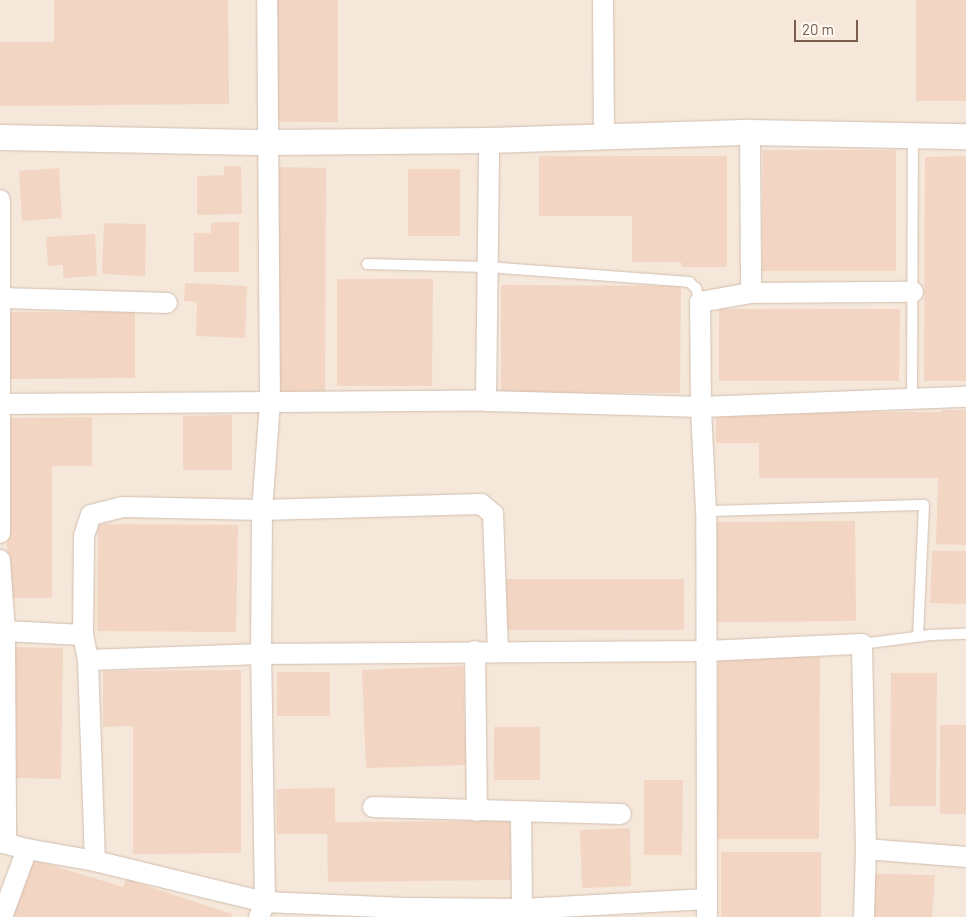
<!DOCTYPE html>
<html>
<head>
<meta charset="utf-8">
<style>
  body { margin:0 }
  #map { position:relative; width:966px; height:917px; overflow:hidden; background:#fdf6ec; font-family:Barlow,sans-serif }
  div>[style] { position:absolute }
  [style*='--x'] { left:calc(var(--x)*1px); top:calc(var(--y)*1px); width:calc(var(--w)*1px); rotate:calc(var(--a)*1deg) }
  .residential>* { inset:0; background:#f5e8da }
  .building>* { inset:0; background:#f3d5c3 }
  .roads { filter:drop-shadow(0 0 1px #d1beb0) drop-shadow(0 0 1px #d1beb0) }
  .service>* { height:10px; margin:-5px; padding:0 5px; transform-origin:5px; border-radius:5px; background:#fff }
  .minor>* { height:20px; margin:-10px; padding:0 10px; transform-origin:10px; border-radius:10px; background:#fff }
  .tertiary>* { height:25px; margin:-12.5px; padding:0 12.5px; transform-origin:12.5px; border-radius:12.5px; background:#fff }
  span { translate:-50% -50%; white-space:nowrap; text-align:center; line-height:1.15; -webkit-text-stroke:5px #fffaf3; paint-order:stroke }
  .scale { position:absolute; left:794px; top:20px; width:64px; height:22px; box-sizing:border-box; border:2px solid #7a5c4d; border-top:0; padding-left:6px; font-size:15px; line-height:18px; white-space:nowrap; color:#7a5c4d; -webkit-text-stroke:4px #fffaf3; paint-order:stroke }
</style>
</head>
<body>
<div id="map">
  <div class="residential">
    <i style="clip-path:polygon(0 0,966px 0,966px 917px,0 917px)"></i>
  </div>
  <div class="building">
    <i style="clip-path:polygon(54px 0,228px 0,229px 104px,0 106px,0 42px,54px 42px)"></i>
    <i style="clip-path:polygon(271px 0,338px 0,338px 122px,270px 122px)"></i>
    <i style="clip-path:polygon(916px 0,966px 0,966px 101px,916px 101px)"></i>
    <i style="clip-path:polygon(763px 150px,896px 150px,896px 271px,762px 271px)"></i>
    <i style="clip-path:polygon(539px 156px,727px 156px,727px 267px,681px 267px,681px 262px,632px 262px,632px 216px,539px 216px)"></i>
    <i style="clip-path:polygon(966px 156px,966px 381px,924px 381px,925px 157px)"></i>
    <i style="clip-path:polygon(224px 166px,241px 166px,242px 214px,197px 215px,197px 176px,224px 175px)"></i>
    <i style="clip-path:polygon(276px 167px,326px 168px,325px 394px,274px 394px)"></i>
    <i style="clip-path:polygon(59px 168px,62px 218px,22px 221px,19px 171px)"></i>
    <i style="clip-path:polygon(408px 169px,460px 169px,460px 236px,408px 236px)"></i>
    <i style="clip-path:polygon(222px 222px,239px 222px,239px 272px,194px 272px,194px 233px,211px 233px,211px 223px)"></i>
    <i style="clip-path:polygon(104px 223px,146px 224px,145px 276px,102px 274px)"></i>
    <i style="clip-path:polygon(95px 234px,97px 276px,63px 278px,63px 265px,48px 266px,46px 237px)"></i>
    <i style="clip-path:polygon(337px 279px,433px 279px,432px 386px,337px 386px)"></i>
    <i style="clip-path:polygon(185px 283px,247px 286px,245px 338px,196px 336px,197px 302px,184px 301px)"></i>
    <i style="clip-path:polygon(501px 285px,681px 286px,680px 393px,501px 393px)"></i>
    <i style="clip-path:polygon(719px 309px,900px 309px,899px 381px,719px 381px)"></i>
    <i style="clip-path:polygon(7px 312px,135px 312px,135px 378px,8px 379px)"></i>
    <i style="clip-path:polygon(942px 410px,966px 410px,966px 545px,936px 544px,938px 478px,759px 478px,759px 443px,716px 443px,716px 412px,942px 412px)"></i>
    <i style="clip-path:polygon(232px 415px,232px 470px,183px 470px,183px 416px)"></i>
    <i style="clip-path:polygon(92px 417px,92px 466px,52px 466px,52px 598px,7px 598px,7px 418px)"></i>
    <i style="clip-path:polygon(855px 521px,856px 621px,716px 622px,715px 522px)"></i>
    <i style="clip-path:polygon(98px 524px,238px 525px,236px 632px,97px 631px)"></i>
    <i style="clip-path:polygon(932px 551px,966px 551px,966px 604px,930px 603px)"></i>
    <i style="clip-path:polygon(500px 579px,684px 579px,684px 630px,500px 630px)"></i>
    <i style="clip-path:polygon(13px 647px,63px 648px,61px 779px,12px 778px)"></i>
    <i style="clip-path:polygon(718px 657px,820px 657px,819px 839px,717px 839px)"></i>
    <i style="clip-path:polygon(463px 666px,466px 765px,366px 768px,362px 670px)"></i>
    <i style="clip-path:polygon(241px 670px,241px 853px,133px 854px,133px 726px,103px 727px,103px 671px)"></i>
    <i style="clip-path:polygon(277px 672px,330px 672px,330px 716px,277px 716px)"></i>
    <i style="clip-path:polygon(891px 673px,937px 673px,936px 806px,890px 806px)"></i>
    <i style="clip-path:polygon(940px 725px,966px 725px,966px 814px,940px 814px)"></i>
    <i style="clip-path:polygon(494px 727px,540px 727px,540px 780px,494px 780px)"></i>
    <i style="clip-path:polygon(644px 780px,683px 780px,682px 855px,644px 855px)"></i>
    <i style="clip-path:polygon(335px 788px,335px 822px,510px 821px,511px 880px,328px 882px,327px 834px,277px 834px,276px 789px)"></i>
    <i style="clip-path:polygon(630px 828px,631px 886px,582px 888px,580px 830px)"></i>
    <i style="clip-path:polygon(721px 852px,821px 852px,821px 917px,721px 917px)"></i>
    <i style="clip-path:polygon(28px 858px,123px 887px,126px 879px,232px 914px,231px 917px,10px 917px)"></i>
    <i style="clip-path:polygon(875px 874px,935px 875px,932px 917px,874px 917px)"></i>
  </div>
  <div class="roads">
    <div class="service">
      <i style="--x:367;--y:264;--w:120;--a:1.4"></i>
      <i style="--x:487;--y:267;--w:203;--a:4.2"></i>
      <i style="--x:689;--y:282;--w:9;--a:41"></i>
      <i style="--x:696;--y:288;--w:15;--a:74"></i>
      <i style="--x:912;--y:398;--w:262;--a:-89.8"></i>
      <i style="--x:706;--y:511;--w:218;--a:-1.6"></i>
      <i style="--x:924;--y:505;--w:131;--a:92.6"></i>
      <i style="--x:862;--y:644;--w:69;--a:-7.5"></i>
      <i style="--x:930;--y:635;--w:36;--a:-2"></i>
    </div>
    <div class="minor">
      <i style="--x:603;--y:0;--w:137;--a:89.6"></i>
      <i style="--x:750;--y:132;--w:161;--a:89.6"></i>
      <i style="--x:0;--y:200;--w:333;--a:90"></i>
      <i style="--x:1;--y:298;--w:166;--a:1.7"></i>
      <i style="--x:486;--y:401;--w:261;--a:-89.3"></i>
      <i style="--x:0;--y:404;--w:486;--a:-0.4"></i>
      <i style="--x:486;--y:401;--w:215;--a:1.6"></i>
      <i style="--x:701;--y:407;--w:265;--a:-2.2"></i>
      <i style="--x:0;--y:560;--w:71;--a:86"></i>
      <i style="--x:5;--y:631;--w:212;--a:89.7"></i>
      <i style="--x:5;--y:631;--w:78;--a:2.9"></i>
      <i style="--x:475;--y:651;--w:160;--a:89.3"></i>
      <i style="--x:88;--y:660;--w:173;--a:-2"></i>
      <i style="--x:261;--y:654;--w:444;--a:-0.4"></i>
      <i style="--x:705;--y:651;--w:157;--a:-2.6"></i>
      <i style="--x:862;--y:644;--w:205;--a:88.9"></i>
      <i style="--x:866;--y:849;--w:100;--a:4.6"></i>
      <i style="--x:373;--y:807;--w:248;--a:1.6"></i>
      <i style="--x:521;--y:813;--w:96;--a:89.4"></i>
      <i style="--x:0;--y:842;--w:28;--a:15"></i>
      <i style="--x:27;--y:849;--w:69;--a:10"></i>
      <i style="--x:95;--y:861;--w:175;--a:13.6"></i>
      <i style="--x:265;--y:902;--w:139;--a:2.5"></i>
      <i style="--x:404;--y:908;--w:118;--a:0.5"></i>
      <i style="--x:522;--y:909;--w:185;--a:-3.1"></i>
      <i style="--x:95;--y:861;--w:201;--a:-92"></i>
      <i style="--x:88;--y:660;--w:25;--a:-101"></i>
      <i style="--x:83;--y:635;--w:99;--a:-89.4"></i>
      <i style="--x:84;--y:536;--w:22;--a:-72"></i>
      <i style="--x:91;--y:515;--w:32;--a:-14"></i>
      <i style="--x:122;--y:507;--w:140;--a:1.2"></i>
      <i style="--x:262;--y:510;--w:219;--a:-1.6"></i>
      <i style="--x:481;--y:504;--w:16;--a:40"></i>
      <i style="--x:493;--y:514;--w:137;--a:87.9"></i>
      <i style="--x:2;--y:917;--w:72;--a:-69.8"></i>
      <i style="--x:259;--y:917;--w:16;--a:-68"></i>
      <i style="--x:265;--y:902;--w:248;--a:-90.9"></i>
      <i style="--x:261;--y:654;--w:144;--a:-89.6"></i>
      <i style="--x:262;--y:510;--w:107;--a:-85.7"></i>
      <i style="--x:270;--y:403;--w:403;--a:-90.4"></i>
      <i style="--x:707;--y:917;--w:406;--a:-90.1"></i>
      <i style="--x:706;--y:511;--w:104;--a:-92.8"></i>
      <i style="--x:701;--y:407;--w:105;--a:-90.5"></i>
      <i style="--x:700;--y:302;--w:52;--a:-10"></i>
      <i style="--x:751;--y:293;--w:162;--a:-0.4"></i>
      <i style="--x:864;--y:917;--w:68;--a:-88.3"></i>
    </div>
    <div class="tertiary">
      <i style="--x:0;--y:137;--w:269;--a:1.1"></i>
      <i style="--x:269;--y:142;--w:220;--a:-0.5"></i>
      <i style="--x:489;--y:140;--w:261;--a:-1.8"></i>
      <i style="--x:750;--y:132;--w:216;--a:1.1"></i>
    </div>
  </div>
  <div class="scale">20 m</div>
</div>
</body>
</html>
